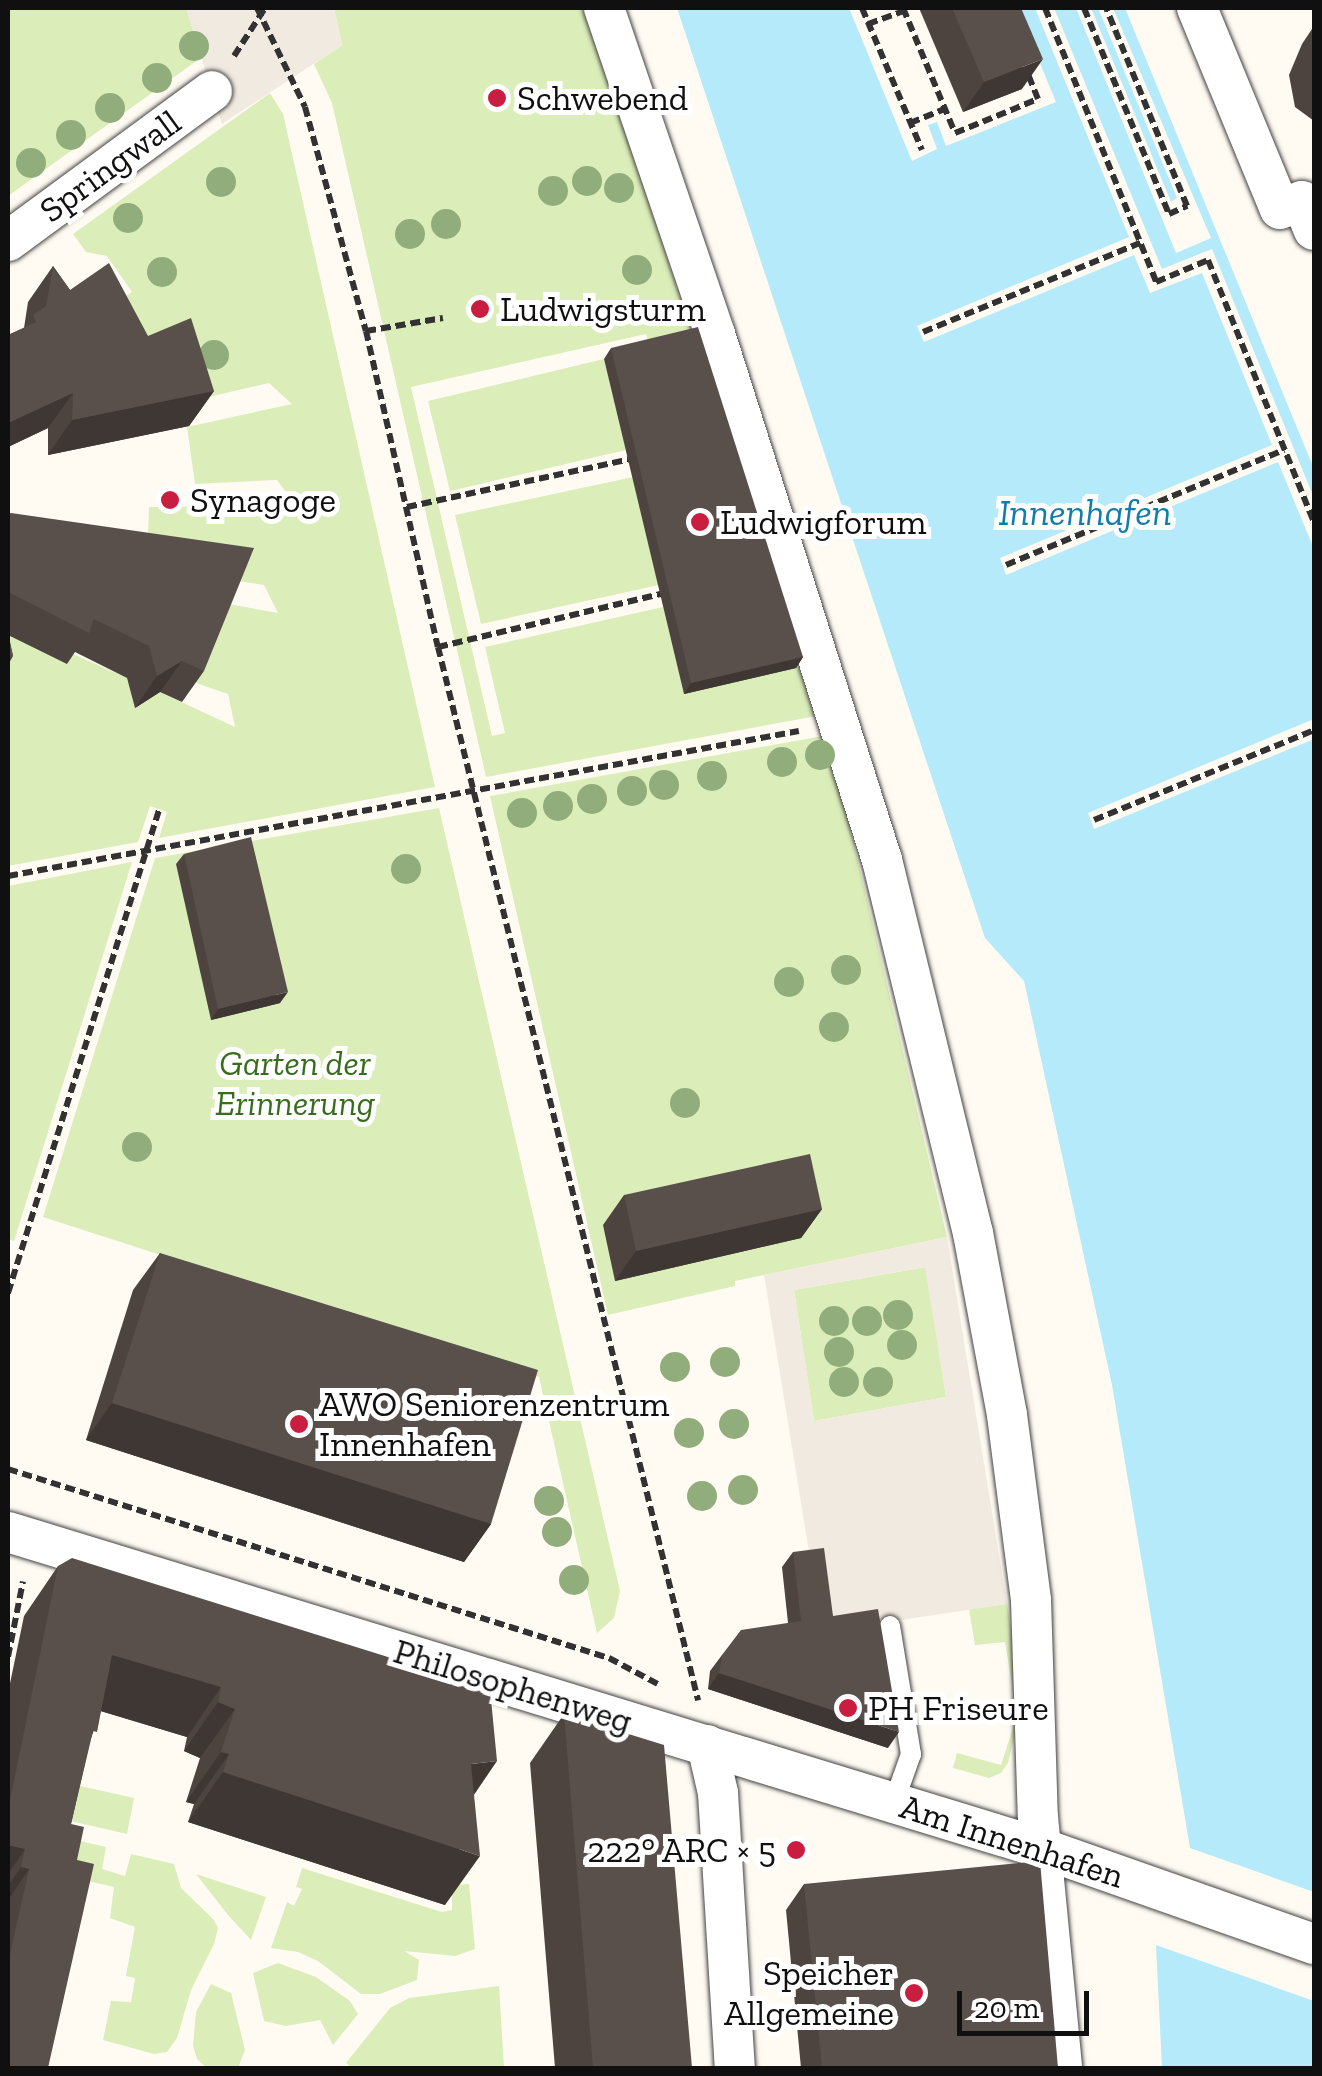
<!DOCTYPE html>
<html>
<head>
<meta charset="utf-8">
<style>
  body { margin:0 }
  #map { position:relative; width:1322px; height:2076px; overflow:hidden; background:#fffbf3; font-family:"Zilla Slab",serif }
  div>[style] { position:absolute }
  [style*='--x'] { left:calc(var(--x)*1px); top:calc(var(--y)*1px); width:calc(var(--w)*1px); rotate:calc(var(--a)*1deg) }
  .green>* { inset:0; background:#dbedb9 }
  .plaza>* { inset:0; background:#f1eae0 }
  .water>* { inset:0; background:#b4eafa }
  .pier>* { inset:0; background:#fffbf3 }
  .path>* { height:6px; margin-top:-3px; transform-origin:0; background:repeating-linear-gradient(90deg,#323232 0 10px,transparent 0 15px) }
  .roads { filter:drop-shadow(0 0 2px #434343) drop-shadow(0 0 2px #434343) }
  .lane>* { height:20px; margin:-10px; padding:0 10px; transform-origin:10px; border-radius:10px; background:#fff }
  .street>* { height:40px; margin:-20px; padding:0 20px; transform-origin:20px; border-radius:20px; background:#fff }
  .trees>* { width:30px; height:30px; margin:-15px; border-radius:50%; background:#92ad7c }
  .wall>* { inset:0; background:#4d4440 }
  .shaded-wall>* { inset:0; background:#3e3734 }
  .building>* { inset:0; background:#594f4b }
  .dots>* { width:28px; height:28px; translate:-50% -50%; box-sizing:border-box; border:5px solid #fff; border-radius:50% }
  span { translate:-50% -50%; white-space:nowrap; text-align:center; line-height:1.15; -webkit-text-stroke:10px #fff; paint-order:stroke }
  .poi-label { font-size:35px; color:#101010 }
  .left { translate:0 -50%; text-align:left }
  .right { translate:-100% -50%; text-align:right }
  .street-label { font-size:35px; color:#101010 }
  .park-label { font-size:35px; color:#386d1b; font-style:italic }
  .water-label { font-size:38px; color:#107dab; font-style:italic }
  .frame { position:absolute; inset:0; border:10px solid #101010; pointer-events:none }
  .scale { position:absolute; left:957px; top:1991px; width:132px; height:45px; box-sizing:border-box; border:5px solid #101010; border-top:0; padding-left:12px; font-size:30px; line-height:35px; white-space:nowrap; color:#101010; -webkit-text-stroke:8px #fff; paint-order:stroke }
</style>
</head>
<body>
<div id="map">
  <div class="green">
    <i style="clip-path:polygon(8px 8px,186px 8px,202px 57px,8px 196px)"></i>
    <i style="clip-path:polygon(334px 8px,590px 8px,700px 338px,650px 347px,646px 334px,411px 387px,492px 736px,505px 733px,485px 647px,663px 607px,684px 693px,803px 666px,822px 715px,486px 777px,332px 103px,314px 64px,342px 45px)"></i>
    <i style="clip-path:polygon(270px 93px,283px 114px,435px 787px,159px 838px,167px 812px,150px 806px,138px 842px,8px 866px,8px 625px,127px 678px,135px 707px,160px 692px,235px 727px,228px 694px,184px 679px,184px 596px,278px 613px,264px 585px,147px 567px,149px 507px,296px 506px,277px 480px,195px 484px,187px 427px,292px 404px,269px 383px,182px 403px,94px 316px,132px 292px,107px 256px,86px 252px,73px 234px)"></i>
    <i style="clip-path:polygon(604px 359px,626px 450px,450px 491px,428px 401px)"></i>
    <i style="clip-path:polygon(633px 477px,659px 585px,481px 624px,455px 515px)"></i>
    <i style="clip-path:polygon(828px 735px,947px 1237px,735px 1281px,735px 1286px,608px 1315px,490px 796px)"></i>
    <i style="clip-path:polygon(439px 808px,620px 1591px,614px 1618px,597px 1633px,539px 1377px,43px 1217px,155px 858px)"></i>
    <i style="clip-path:polygon(132px 862px,14px 1241px,8px 1239px,8px 886px)"></i>
    <i style="clip-path:polygon(926px 1267px,946px 1397px,814px 1421px,794px 1290px)"></i>
    <i style="clip-path:polygon(1007px 1604px,1023px 1701px,1008px 1763px,1001px 1773px,989px 1778px,953px 1768px,957px 1753px,1001px 1765px,1015px 1722px,987px 1712px,1016px 1707px,1005px 1642px,975px 1645px,969px 1609px)"></i>
    <i style="clip-path:polygon(62px 1782px,134px 1798px,127px 1834px,53px 1817px)"></i>
    <i style="clip-path:polygon(50px 1834px,106px 1847px,102px 1869px,125px 1876px,131px 1854px,174px 1864px,181px 1888px,214px 1920px,218px 1928px,214px 1944px,191px 1990px,177px 2038px,167px 2052px,154px 2054px,103px 2040px,111px 2001px,131px 2002px,135px 1978px,126px 1976px,135px 1927px,110px 1918px,114px 1887px,49px 1872px)"></i>
    <i style="clip-path:polygon(302px 1868px,442px 1912px,452px 1910px,452px 1885px,469px 1884px,475px 1949px,455px 1956px,404px 1951px,419px 1960px,417px 1980px,380px 1994px,361px 1994px,318px 1961px,298px 1952px,271px 1948px,287px 1902px,294px 1906px,302px 1889px,296px 1887px)"></i>
    <i style="clip-path:polygon(196px 1874px,266px 1897px,251px 1940px,228px 1915px)"></i>
    <i style="clip-path:polygon(278px 1963px,316px 1977px,350px 2001px,358px 2014px,333px 2045px,320px 2020px,286px 2026px,264px 2021px,253px 1973px)"></i>
    <i style="clip-path:polygon(211px 1984px,231px 1993px,245px 2050px,238px 2068px,207px 2068px,197px 2059px,193px 2046px,196px 2012px)"></i>
    <i style="clip-path:polygon(499px 1986px,504px 2068px,353px 2068px,346px 2063px,390px 2008px,409px 1998px)"></i>
  </div>
  <div class="plaza">
    <i style="clip-path:polygon(186px 8px,334px 8px,342px 45px,222px 124px)"></i>
    <i style="clip-path:polygon(evenodd,947px 1237px,1007px 1604px,822px 1632px,764px 1275px,947px 1237px,925px 1267px,946px 1397px,814px 1421px,794px 1290px,925px 1267px)"></i>
  </div>
  <div class="water">
    <i style="clip-path:polygon(677px 8px,1125px 8px,1314px 469px,1314px 1892px,1190px 1848px,1112px 1385px,1024px 981px,985px 938px)"></i>
    <i style="clip-path:polygon(1156px 1945px,1314px 2001px,1314px 2068px,1162px 2068px)"></i>
  </div>
  <div class="pier">
    <i style="clip-path:polygon(849px 8px,1017px 8px,1056px 102px,946px 146px,937px 122px,928px 125px,937px 149px,912px 161px)"></i>
    <i style="clip-path:polygon(1035px 8px,1054px 8px,1162px 269px,1212px 249px,1314px 498px,1314px 549px,1278px 462px,1006px 575px,1000px 558px,1272px 445px,1202px 273px,1150px 293px,1134px 255px,924px 342px,917px 326px,1129px 237px)"></i>
    <i style="clip-path:polygon(1076px 8px,1091px 8px,1171px 202px,1177px 198px,1098px 8px,1113px 8px,1211px 238px,1176px 253px)"></i>
    <i style="clip-path:polygon(1314px 719px,1314px 739px,1094px 829px,1088px 813px)"></i>
  </div>
  <div class="path">
    <i style="--x:257;--y:8;--w:110;--a:64.1"></i>
    <i style="--x:305;--y:107;--w:232;--a:74.8"></i>
    <i style="--x:366;--y:331;--w:324;--a:77.2"></i>
    <i style="--x:438;--y:647;--w:1085;--a:76.13"></i>
    <i style="--x:862;--y:8;--w:154;--a:67.1"></i>
    <i style="--x:903;--y:8;--w:135;--a:67.4"></i>
    <i style="--x:955;--y:133;--w:90;--a:-22.3"></i>
    <i style="--x:1038;--y:99;--w:27;--a:-112"></i>
    <i style="--x:1045;--y:8;--w:296;--a:67.9"></i>
    <i style="--x:1156;--y:282;--w:56;--a:-22.9"></i>
    <i style="--x:1208;--y:260;--w:284;--a:68"></i>
    <i style="--x:1084;--y:8;--w:223;--a:67.6"></i>
    <i style="--x:1169;--y:214;--w:20;--a:-24"></i>
    <i style="--x:1187;--y:206;--w:214;--a:-112.2"></i>
    <i style="--x:868;--y:24;--w:38;--a:-20"></i>
    <i style="--x:234;--y:56;--w:57;--a:-57.1"></i>
    <i style="--x:910;--y:123;--w:37;--a:-22"></i>
    <i style="--x:366;--y:331;--w:78;--a:-9.6"></i>
    <i style="--x:923;--y:332;--w:235;--a:-22.3"></i>
    <i style="--x:407;--y:507;--w:233;--a:-12.1"></i>
    <i style="--x:1006;--y:565;--w:301;--a:-22.5"></i>
    <i style="--x:438;--y:647;--w:233;--a:-13.4"></i>
    <i style="--x:1094;--y:820;--w:238;--a:-22.2"></i>
    <i style="--x:8;--y:876;--w:804;--a:-10.39"></i>
    <i style="--x:8;--y:1293;--w:506;--a:-72.64"></i>
    <i style="--x:8;--y:1469;--w:630;--a:17.46"></i>
    <i style="--x:609;--y:1658;--w:55;--a:28"></i>
    <i style="--x:8;--y:1657;--w:77;--a:-78.8"></i>
  </div>
  <div class="roads">
    <div class="lane">
      <i style="--x:890;--y:1626;--w:130;--a:80.7"></i>
      <i style="--x:911;--y:1754;--w:51;--a:109.5"></i>
    </div>
    <div class="street">
      <i style="--x:604;--y:8;--w:344;--a:71.2"></i>
      <i style="--x:715;--y:334;--w:552;--a:72.39"></i>
      <i style="--x:882;--y:860;--w:384;--a:76.3"></i>
      <i style="--x:973;--y:1233;--w:185;--a:79.4"></i>
      <i style="--x:1007;--y:1415;--w:187;--a:82.6"></i>
      <i style="--x:1031;--y:1600;--w:217;--a:88.2"></i>
      <i style="--x:1038;--y:1817;--w:252;--a:84.5"></i>
      <i style="--x:1197;--y:8;--w:217;--a:67.6"></i>
      <i style="--x:1280;--y:209;--w:23;--a:-20"></i>
      <i style="--x:1302;--y:201;--w:31;--a:68"></i>
      <i style="--x:8;--y:241;--w:253;--a:-36.3"></i>
      <i style="--x:8;--y:1532;--w:1080;--a:17.01"></i>
      <i style="--x:1041;--y:1848;--w:289;--a:19.4"></i>
      <i style="--x:707;--y:1745;--w:49;--a:77.1"></i>
      <i style="--x:718;--y:1793;--w:276;--a:86.5"></i>
    </div>
  </div>
  <div class="trees">
    <i style="left:194px;top:46px"></i>
    <i style="left:157px;top:78px"></i>
    <i style="left:110px;top:108px"></i>
    <i style="left:71px;top:135px"></i>
    <i style="left:31px;top:163px"></i>
    <i style="left:587px;top:181px"></i>
    <i style="left:221px;top:182px"></i>
    <i style="left:619px;top:188px"></i>
    <i style="left:553px;top:191px"></i>
    <i style="left:128px;top:218px"></i>
    <i style="left:446px;top:224px"></i>
    <i style="left:410px;top:234px"></i>
    <i style="left:637px;top:270px"></i>
    <i style="left:162px;top:272px"></i>
    <i style="left:214px;top:355px"></i>
    <i style="left:820px;top:755px"></i>
    <i style="left:782px;top:762px"></i>
    <i style="left:712px;top:776px"></i>
    <i style="left:664px;top:785px"></i>
    <i style="left:632px;top:791px"></i>
    <i style="left:592px;top:799px"></i>
    <i style="left:558px;top:806px"></i>
    <i style="left:522px;top:813px"></i>
    <i style="left:406px;top:869px"></i>
    <i style="left:846px;top:970px"></i>
    <i style="left:789px;top:982px"></i>
    <i style="left:834px;top:1027px"></i>
    <i style="left:685px;top:1103px"></i>
    <i style="left:137px;top:1147px"></i>
    <i style="left:898px;top:1315px"></i>
    <i style="left:834px;top:1321px"></i>
    <i style="left:867px;top:1321px"></i>
    <i style="left:902px;top:1345px"></i>
    <i style="left:839px;top:1352px"></i>
    <i style="left:725px;top:1362px"></i>
    <i style="left:675px;top:1367px"></i>
    <i style="left:844px;top:1382px"></i>
    <i style="left:878px;top:1382px"></i>
    <i style="left:734px;top:1424px"></i>
    <i style="left:689px;top:1433px"></i>
    <i style="left:743px;top:1490px"></i>
    <i style="left:702px;top:1496px"></i>
    <i style="left:549px;top:1501px"></i>
    <i style="left:557px;top:1532px"></i>
    <i style="left:574px;top:1580px"></i>
  </div>
  <div class="wall">
    <i style="clip-path:polygon(919px 8px,1021px 8px,1022px 89px,963px 112px)"></i>
    <i style="clip-path:polygon(1314px 26px,1314px 121px,1295px 107px,1289px 75px,1302px 44px)"></i>
    <i style="clip-path:polygon(53px 266px,70px 290px,148px 336px,214px 391px,189px 426px,48px 455px,48px 428px,8px 447px,8px 335px,24px 328px,28px 302px)"></i>
    <i style="clip-path:polygon(611px 348px,803px 657px,796px 668px,684px 694px,604px 359px)"></i>
    <i style="clip-path:polygon(8px 514px,204px 671px,182px 702px,160px 692px,135px 708px,127px 678px,75px 652px,67px 664px,8px 635px,13px 656px,8px 665px)"></i>
    <i style="clip-path:polygon(184px 854px,280px 1003px,211px 1020px,176px 864px)"></i>
    <i style="clip-path:polygon(624px 1195px,822px 1209px,801px 1238px,615px 1281px,603px 1225px)"></i>
    <i style="clip-path:polygon(160px 1253px,491px 1524px,464px 1562px,86px 1440px,133px 1290px)"></i>
    <i style="clip-path:polygon(793px 1552px,833px 1616px,888px 1748px,708px 1689px,710px 1671px,722px 1655px,788px 1623px,782px 1567px)"></i>
    <i style="clip-path:polygon(58px 1566px,474px 1795px,445px 1905px,188px 1822px,194px 1804px,186px 1802px,200px 1758px,184px 1751px,187px 1737px,101px 1711px,90px 1741px,71px 1824px,77px 1860px,8px 2068px,8px 1693px,24px 1616px)"></i>
    <i style="clip-path:polygon(564px 1714px,692px 2068px,555px 2068px,530px 1763px)"></i>
    <i style="clip-path:polygon(804px 1884px,1058px 2068px,801px 2068px,786px 1910px)"></i>
  </div>
  <div class="shaded-wall">
    <i style="clip-path:polygon(1043px 59px,1022px 89px,963px 112px,984px 82px)"></i>
    <i style="clip-path:polygon(214px 391px,189px 426px,48px 455px,72px 420px)"></i>
    <i style="clip-path:polygon(73px 393px,48px 428px,8px 447px,8px 423px)"></i>
    <i style="clip-path:polygon(803px 657px,796px 668px,684px 694px,691px 683px)"></i>
    <i style="clip-path:polygon(182px 661px,160px 692px,135px 708px,157px 676px)"></i>
    <i style="clip-path:polygon(288px 992px,280px 1003px,211px 1020px,218px 1009px)"></i>
    <i style="clip-path:polygon(822px 1209px,801px 1238px,615px 1281px,636px 1251px)"></i>
    <i style="clip-path:polygon(112px 1403px,491px 1524px,464px 1562px,86px 1440px)"></i>
    <i style="clip-path:polygon(112px 1655px,221px 1687px,187px 1737px,77px 1704px)"></i>
    <i style="clip-path:polygon(719px 1673px,899px 1732px,888px 1748px,708px 1689px)"></i>
    <i style="clip-path:polygon(218px 1702px,235px 1709px,200px 1758px,184px 1751px)"></i>
    <i style="clip-path:polygon(221px 1752px,229px 1754px,194px 1804px,186px 1802px)"></i>
    <i style="clip-path:polygon(497px 1761px,463px 1811px,471px 1764px)"></i>
    <i style="clip-path:polygon(223px 1772px,480px 1856px,445px 1905px,188px 1822px)"></i>
    <i style="clip-path:polygon(8px 1845px,25px 1849px,8px 1874px)"></i>
    <i style="clip-path:polygon(21px 1867px,29px 1869px,8px 1900px,8px 1886px)"></i>
  </div>
  <div class="building">
    <i style="clip-path:polygon(952px 8px,1021px 8px,1043px 59px,984px 82px)"></i>
    <i style="clip-path:polygon(109px 263px,148px 336px,191px 318px,214px 391px,72px 420px,73px 393px,8px 423px,8px 335px,36px 322px,33px 315px,46px 306px,53px 266px,70px 290px)"></i>
    <i style="clip-path:polygon(698px 327px,803px 657px,691px 683px,611px 348px)"></i>
    <i style="clip-path:polygon(11px 513px,254px 548px,204px 671px,182px 661px,157px 676px,149px 646px,94px 619px,89px 633px,8px 592px,8px 514px)"></i>
    <i style="clip-path:polygon(8px 632px,13px 656px,8px 658px)"></i>
    <i style="clip-path:polygon(251px 837px,288px 992px,218px 1009px,184px 854px)"></i>
    <i style="clip-path:polygon(810px 1154px,822px 1209px,636px 1251px,624px 1195px)"></i>
    <i style="clip-path:polygon(160px 1253px,538px 1370px,491px 1524px,112px 1403px)"></i>
    <i style="clip-path:polygon(824px 1548px,833px 1616px,878px 1609px,899px 1732px,719px 1673px,722px 1655px,741px 1630px,801px 1621px,793px 1552px)"></i>
    <i style="clip-path:polygon(72px 1558px,490px 1689px,497px 1761px,471px 1764px,480px 1856px,223px 1772px,229px 1754px,221px 1752px,235px 1709px,218px 1702px,221px 1687px,112px 1655px,97px 1732px,93px 1731px,71px 1824px,84px 1827px,77px 1860px,94px 1864px,48px 2068px,8px 2068px,8px 1964px,29px 1869px,21px 1867px,25px 1849px,8px 1845px,8px 1810px,58px 1566px)"></i>
    <i style="clip-path:polygon(564px 1714px,664px 1745px,692px 2068px,593px 2068px)"></i>
    <i style="clip-path:polygon(1040px 1861px,1058px 2068px,822px 2068px,804px 1884px)"></i>
  </div>
  <div class="dots">
    <i style="left:497px;top:98px;background:#c91e3f"></i>
    <i style="left:480px;top:309px;background:#c91e3f"></i>
    <i style="left:170px;top:500px;background:#c91e3f"></i>
    <i style="left:700px;top:522px;background:#c91e3f"></i>
    <i style="left:299px;top:1424px;background:#c91e3f"></i>
    <i style="left:848px;top:1708px;background:#c91e3f"></i>
    <i style="left:796px;top:1850px;background:#c91e3f"></i>
    <i style="left:914px;top:1993px;background:#c91e3f"></i>
  </div>
  <div class="poi-label">
    <span class="left" style="left:517px;top:98px">Schwebend</span>
    <span class="left" style="left:500px;top:309px">Ludwigsturm</span>
    <span class="left" style="left:190px;top:500px">Synagoge</span>
    <span class="left" style="left:720px;top:522px">Ludwigforum</span>
    <span class="left" style="left:319px;top:1424px">AWO Seniorenzentrum<br>Innenhafen</span>
    <span class="left" style="left:868px;top:1708px">PH Friseure</span>
    <span class="right" style="left:776px;top:1850px">222° ARC × 5</span>
    <span class="right" style="left:894px;top:1993px">Speicher<br>Allgemeine</span>
  </div>
  <div class="street-label">
    <span style="left:110px;top:166px;rotate:-36deg">Springwall</span>
    <span style="left:513px;top:1686px;rotate:17deg">Philosophenweg</span>
    <span style="left:1012px;top:1841px;rotate:18deg">Am Innenhafen</span>
  </div>
  <div class="park-label">
    <span style="left:295px;top:1083px">Garten der<br>Erinnerung</span>
  </div>
  <div class="water-label">
    <span style="left:1085px;top:513px">Innenhafen</span>
  </div>
  <div class="frame"></div>
  <div class="scale">20 m</div>
</div>
</body>
</html>
